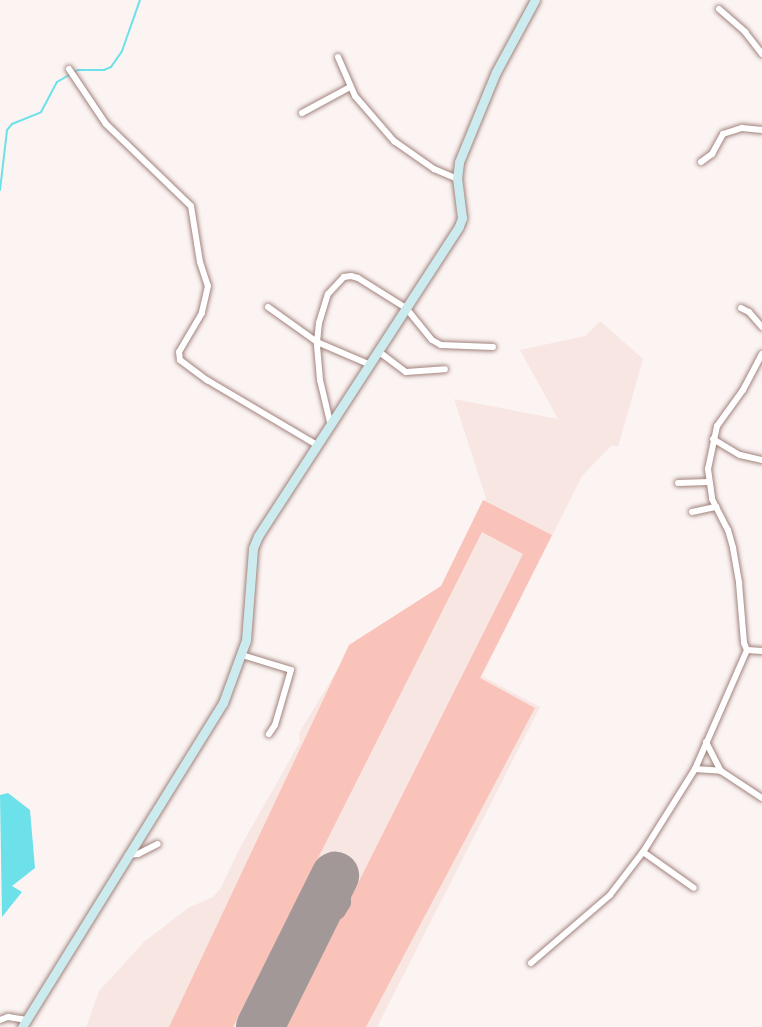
<!DOCTYPE html>
<html>
<head>
<meta charset="utf-8">
<style>
  body { margin:0 }
  #map { position:relative; width:762px; height:1027px; overflow:hidden; background:#fbf4f3; font-family:"Noto Sans",sans-serif }
  div>[style] { position:absolute }
  [style*='--x'] { left:calc(var(--x)*1px); top:calc(var(--y)*1px); width:calc(var(--w)*1px); rotate:calc(var(--a)*1deg) }
  .built>* { inset:0; background:#f8e6e3 }
  .green>* { inset:0; background:#f9c3b9 }
  .water>* { inset:0; background:#6ce1ea }
  .stream>* { height:2px; margin:-1px; padding:0 1px; transform-origin:1px; border-radius:1px; background:#6ce1ea }
  .taxiway>* { height:20px; margin:-10px; padding:0 10px; transform-origin:10px; border-radius:10px; background:#a29897 }
  .runway>* { height:48px; margin:-24px; padding:0 24px; transform-origin:24px; border-radius:24px; background:#a29897 }
  .roads { filter:drop-shadow(0 0 2px #a2827c) drop-shadow(0 0 2px #a2827c) }
  .street>* { height:6px; margin:-3px; padding:0 3px; transform-origin:3px; border-radius:3px; background:#fff }
  .secondary>* { height:9px; margin:-4.5px; padding:0 4.5px; transform-origin:4.5px; border-radius:4.5px; background:#cbebee }
  span { translate:-50% -50%; white-space:nowrap; text-align:center; line-height:1.15; -webkit-text-stroke:4.5px #fff; paint-order:stroke }
</style>
</head>
<body>
<div id="map">
  <div class="built">
    <i style="clip-path:polygon(600px 321px,643px 359px,618px 447px,612px 445px,582px 476px,482px 676px,540px 707px,377px 1027px,86px 1027px,99px 991px,144px 942px,188px 908px,213px 897px,220px 889px,242px 844px,300px 742px,299px 733px,356px 639px,359px 640px,442px 586px,486px 498px,454px 399px,558px 419px,520px 350px,585px 336px)"></i>
  </div>
  <div class="green">
    <i style="clip-path:polygon(483px 500px,552px 535px,480px 678px,535px 708px,366px 1027px,286px 1027px,523px 554px,482px 532px,233px 1027px,169px 1027px,349px 645px,441px 586px)"></i>
  </div>
  <div class="water">
    <i style="clip-path:polygon(8px 793px,30px 810px,35px 868px,12px 886px,22px 892px,2px 917px,0 795px)"></i>
  </div>
  <div class="stream">
    <i style="--x:0;--y:190;--w:60;--a:-83.3"></i>
    <i style="--x:7;--y:130;--w:8;--a:-50"></i>
    <i style="--x:12;--y:124;--w:31;--a:-22"></i>
    <i style="--x:41;--y:112;--w:34;--a:-62"></i>
    <i style="--x:57;--y:82;--w:24;--a:-30"></i>
    <i style="--x:78;--y:70;--w:26;--a:0"></i>
    <i style="--x:104;--y:70;--w:8;--a:-23"></i>
    <i style="--x:111;--y:67;--w:19;--a:-55"></i>
    <i style="--x:122;--y:51;--w:54;--a:-70.6"></i>
  </div>
  <div class="taxiway">
    <i style="--x:303;--y:941;--w:55;--a:-77.5"></i>
    <i style="--x:315;--y:887;--w:11;--a:-34"></i>
    <i style="--x:324;--y:881;--w:8;--a:14"></i>
    <i style="--x:332;--y:883;--w:11;--a:38"></i>
    <i style="--x:341;--y:890;--w:12;--a:90"></i>
    <i style="--x:341;--y:902;--w:9;--a:122"></i>
    <i style="--x:336;--y:910;--w:25;--a:148"></i>
    <i style="--x:315;--y:923;--w:13;--a:129"></i>
  </div>
  <div class="runway">
    <i style="--x:260;--y:1027;--w:169;--a:-63.6"></i>
  </div>
  <div class="roads">
    <div class="street">
      <i style="--x:719;--y:9;--w:35;--a:41"></i>
      <i style="--x:745;--y:32;--w:28;--a:52"></i>
      <i style="--x:338;--y:57;--w:43;--a:66.4"></i>
      <i style="--x:355;--y:96;--w:60;--a:49.1"></i>
      <i style="--x:394;--y:141;--w:49;--a:35"></i>
      <i style="--x:434;--y:169;--w:25;--a:23"></i>
      <i style="--x:69;--y:69;--w:66;--a:56.1"></i>
      <i style="--x:106;--y:124;--w:118;--a:44"></i>
      <i style="--x:191;--y:206;--w:57;--a:80.9"></i>
      <i style="--x:200;--y:262;--w:25;--a:72"></i>
      <i style="--x:208;--y:286;--w:28;--a:103"></i>
      <i style="--x:202;--y:313;--w:45;--a:120.5"></i>
      <i style="--x:179;--y:352;--w:8;--a:83"></i>
      <i style="--x:180;--y:360;--w:34;--a:37"></i>
      <i style="--x:207;--y:380;--w:128;--a:30.6"></i>
      <i style="--x:302;--y:113;--w:55;--a:-28.4"></i>
      <i style="--x:701;--y:162;--w:14;--a:-36"></i>
      <i style="--x:712;--y:154;--w:23;--a:-61"></i>
      <i style="--x:723;--y:134;--w:20;--a:-18"></i>
      <i style="--x:742;--y:128;--w:20;--a:6"></i>
      <i style="--x:268;--y:307;--w:60;--a:35.5"></i>
      <i style="--x:317;--y:342;--w:59;--a:23.1"></i>
      <i style="--x:741;--y:308;--w:9;--a:27"></i>
      <i style="--x:749;--y:312;--w:20;--a:49"></i>
      <i style="--x:378;--y:351;--w:35;--a:37"></i>
      <i style="--x:406;--y:372;--w:39;--a:-4"></i>
      <i style="--x:762;--y:354;--w:41;--a:117.8"></i>
      <i style="--x:743;--y:390;--w:44;--a:125.8"></i>
      <i style="--x:717;--y:426;--w:44;--a:101.8"></i>
      <i style="--x:708;--y:469;--w:30;--a:82"></i>
      <i style="--x:712;--y:499;--w:35;--a:63"></i>
      <i style="--x:728;--y:530;--w:19;--a:74"></i>
      <i style="--x:733;--y:548;--w:36;--a:80"></i>
      <i style="--x:739;--y:583;--w:60;--a:85.2"></i>
      <i style="--x:744;--y:643;--w:8;--a:67"></i>
      <i style="--x:747;--y:650;--w:15;--a:4"></i>
      <i style="--x:330;--y:422;--w:43;--a:-103.4"></i>
      <i style="--x:320;--y:380;--w:38;--a:-95"></i>
      <i style="--x:317;--y:342;--w:19;--a:-84"></i>
      <i style="--x:319;--y:323;--w:30;--a:-73"></i>
      <i style="--x:328;--y:294;--w:23;--a:-47"></i>
      <i style="--x:344;--y:277;--w:7;--a:-8"></i>
      <i style="--x:351;--y:276;--w:7;--a:16"></i>
      <i style="--x:358;--y:278;--w:57;--a:32"></i>
      <i style="--x:406;--y:308;--w:41;--a:50.9"></i>
      <i style="--x:432;--y:340;--w:10;--a:29"></i>
      <i style="--x:441;--y:345;--w:52;--a:2.2"></i>
      <i style="--x:713;--y:439;--w:31;--a:31"></i>
      <i style="--x:740;--y:455;--w:23;--a:13"></i>
      <i style="--x:678;--y:483;--w:31;--a:-2"></i>
      <i style="--x:692;--y:512;--w:25;--a:-12"></i>
      <i style="--x:242;--y:655;--w:51;--a:17"></i>
      <i style="--x:291;--y:670;--w:57;--a:106.2"></i>
      <i style="--x:275;--y:725;--w:11;--a:124"></i>
      <i style="--x:706;--y:742;--w:33;--a:63"></i>
      <i style="--x:695;--y:769;--w:26;--a:4"></i>
      <i style="--x:721;--y:771;--w:49;--a:33.4"></i>
      <i style="--x:643;--y:852;--w:62;--a:35.2"></i>
      <i style="--x:128;--y:855;--w:10;--a:-6"></i>
      <i style="--x:138;--y:854;--w:22;--a:-27"></i>
      <i style="--x:531;--y:963;--w:104;--a:-40.7"></i>
      <i style="--x:610;--y:895;--w:54;--a:-52.5"></i>
      <i style="--x:643;--y:852;--w:98;--a:-57.9"></i>
      <i style="--x:695;--y:769;--w:130;--a:-66.4"></i>
      <i style="--x:0;--y:1020;--w:9;--a:-21"></i>
      <i style="--x:8;--y:1017;--w:19;--a:9"></i>
    </div>
    <div class="secondary">
      <i style="--x:22;--y:1027;--w:381;--a:-58.2"></i>
      <i style="--x:223;--y:703;--w:67;--a:-69.9"></i>
      <i style="--x:246;--y:640;--w:92;--a:-85.6"></i>
      <i style="--x:253;--y:548;--w:13;--a:-67"></i>
      <i style="--x:258;--y:536;--w:369;--a:-57"></i>
      <i style="--x:459;--y:226;--w:9;--a:-69"></i>
      <i style="--x:462;--y:218;--w:39;--a:-97"></i>
      <i style="--x:457;--y:179;--w:17;--a:-83"></i>
      <i style="--x:459;--y:162;--w:97;--a:-67.7"></i>
      <i style="--x:496;--y:72;--w:82;--a:-61.6"></i>
    </div>
  </div>
</div>
</body>
</html>
